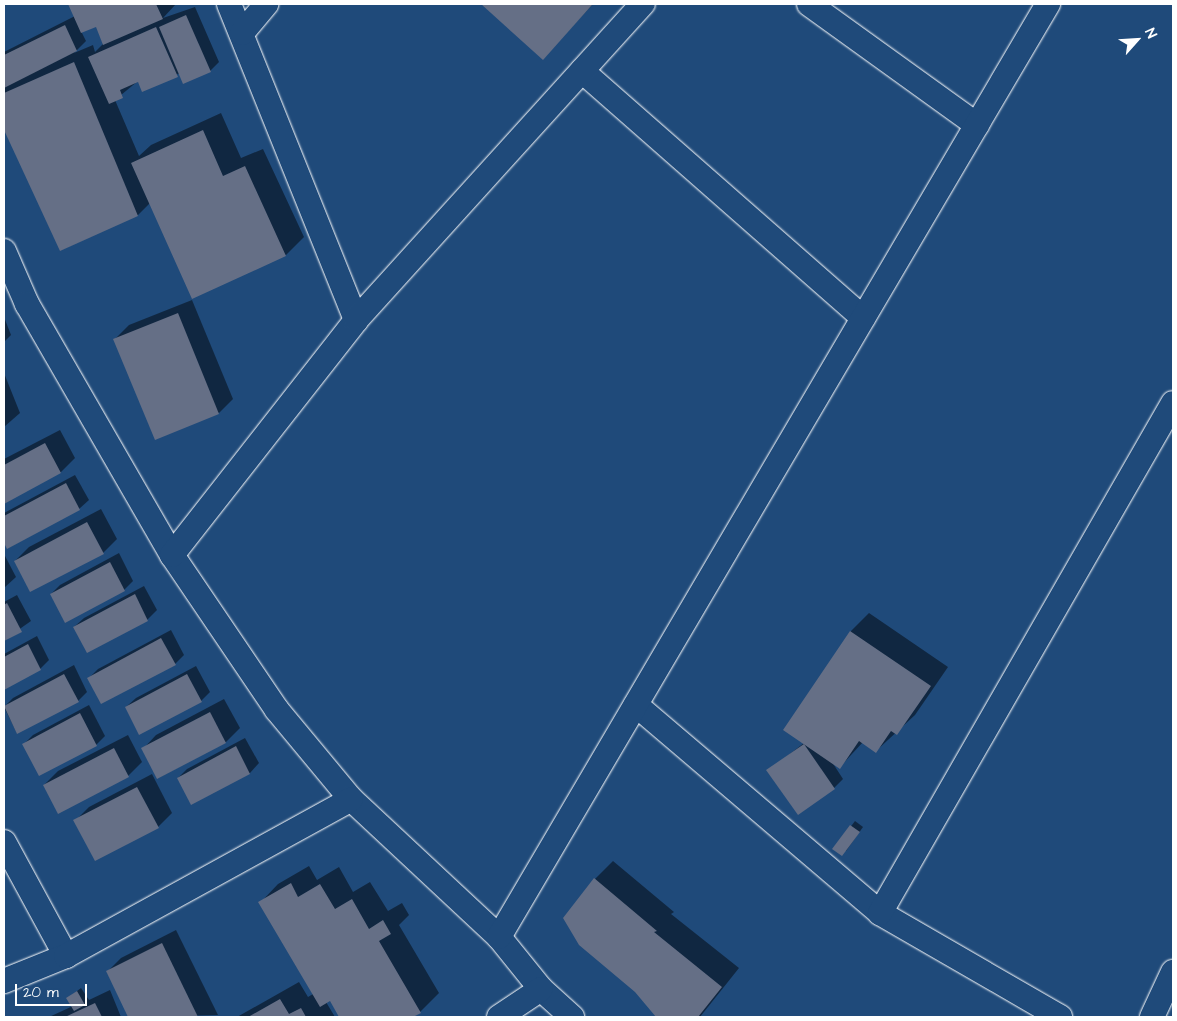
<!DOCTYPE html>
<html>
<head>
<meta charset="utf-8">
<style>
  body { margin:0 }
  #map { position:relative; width:1177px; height:1021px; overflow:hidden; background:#1f4a7a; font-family:"Architects Daughter",sans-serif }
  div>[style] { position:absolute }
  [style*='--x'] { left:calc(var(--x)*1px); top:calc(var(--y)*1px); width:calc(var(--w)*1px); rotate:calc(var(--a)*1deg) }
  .shadow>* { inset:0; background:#0007 }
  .building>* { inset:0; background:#656f86 }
  .roads { filter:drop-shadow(0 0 1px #fff) drop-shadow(0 0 1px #fff) }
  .minor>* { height:24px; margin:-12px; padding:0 12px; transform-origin:12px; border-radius:12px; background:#1f4a7a }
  span { translate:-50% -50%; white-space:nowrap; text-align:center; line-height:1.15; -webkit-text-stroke:4px #1f4a7a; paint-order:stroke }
  .frame { position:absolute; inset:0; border:5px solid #fff; pointer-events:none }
  .north { position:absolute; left:1112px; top:15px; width:50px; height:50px; -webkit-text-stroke:4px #1f4a7a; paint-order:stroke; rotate:64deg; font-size:14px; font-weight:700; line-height:20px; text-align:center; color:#fff }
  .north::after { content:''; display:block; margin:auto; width:18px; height:22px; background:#fff; clip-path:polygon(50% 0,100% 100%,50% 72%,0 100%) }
  .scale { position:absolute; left:15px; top:984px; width:72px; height:22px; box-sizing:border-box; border:2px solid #fff; border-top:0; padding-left:6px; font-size:15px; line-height:18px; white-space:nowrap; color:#fff; -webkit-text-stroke:4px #1f4a7a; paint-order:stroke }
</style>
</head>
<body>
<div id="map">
  <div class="shadow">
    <i style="clip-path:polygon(evenodd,70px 4px,176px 4px,163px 18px,195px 7px,219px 62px,210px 71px,180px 73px,143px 91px,138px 81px,115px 100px,139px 156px,151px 145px,221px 113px,241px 158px,263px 149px,304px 237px,286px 255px,150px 203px,138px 215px,61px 250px,4px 126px,4px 52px,75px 16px,70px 4px,96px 25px,103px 44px,95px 52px,93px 45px,74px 53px,86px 41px,81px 31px,96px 25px)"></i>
    <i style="clip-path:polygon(483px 4px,593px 4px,543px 58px)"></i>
    <i style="clip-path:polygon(192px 300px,233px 399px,219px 413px,115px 339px,129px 325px)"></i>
    <i style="clip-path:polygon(4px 317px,11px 335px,4px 342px)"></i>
    <i style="clip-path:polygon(4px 373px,20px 413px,4px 427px)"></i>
    <i style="clip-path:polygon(60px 430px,75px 458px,61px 472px,4px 502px,4px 459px)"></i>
    <i style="clip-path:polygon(75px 475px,89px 500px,79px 509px,8px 548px,4px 540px,4px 513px)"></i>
    <i style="clip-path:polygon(101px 509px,117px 539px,103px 553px,15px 561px,29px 547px)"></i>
    <i style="clip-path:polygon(119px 553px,133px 581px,124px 590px,51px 594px,60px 585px)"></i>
    <i style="clip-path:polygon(4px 554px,16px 577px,4px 588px)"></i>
    <i style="clip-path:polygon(144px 586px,157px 610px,147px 620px,87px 651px,74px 627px,84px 618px)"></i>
    <i style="clip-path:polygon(17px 595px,31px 621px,4px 640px,4px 602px)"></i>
    <i style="clip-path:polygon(869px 613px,948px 667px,915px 715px,876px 751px,863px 742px,840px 767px,832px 762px,843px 779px,834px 788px,768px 771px,804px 743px,785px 730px,851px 631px)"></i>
    <i style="clip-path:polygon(171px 630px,184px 655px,175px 664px,89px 678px,98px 669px)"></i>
    <i style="clip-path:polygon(37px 636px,49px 660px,40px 669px,4px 689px,4px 654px)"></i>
    <i style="clip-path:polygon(74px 665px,87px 692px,78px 701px,17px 733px,4px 707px,13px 698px)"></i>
    <i style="clip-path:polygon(196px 666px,210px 692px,201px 701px,126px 707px,136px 698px)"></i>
    <i style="clip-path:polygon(224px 699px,240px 728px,226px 742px,158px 778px,143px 749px,156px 735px)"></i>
    <i style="clip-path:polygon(89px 705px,105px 736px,96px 745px,24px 744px,33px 735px)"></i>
    <i style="clip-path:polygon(128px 735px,142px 762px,128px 776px,44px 785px,58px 771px)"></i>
    <i style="clip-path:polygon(245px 738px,259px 763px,250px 773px,192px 803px,178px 778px,187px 769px)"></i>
    <i style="clip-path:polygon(152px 774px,172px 813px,158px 827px,75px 821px,89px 807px)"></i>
    <i style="clip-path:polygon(855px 821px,863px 827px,846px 851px,834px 849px)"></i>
    <i style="clip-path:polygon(613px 861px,674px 912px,671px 914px,739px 968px,700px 1017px,657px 1017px,636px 992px,595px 879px)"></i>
    <i style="clip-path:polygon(309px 866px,317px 880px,339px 867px,353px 892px,370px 882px,388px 911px,402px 903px,409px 915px,399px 925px,439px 993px,420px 1012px,411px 1017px,340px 1017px,330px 1000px,326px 1002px,335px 1017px,237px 1017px,299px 982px,308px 997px,313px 994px,260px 903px,278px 884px)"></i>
    <i style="clip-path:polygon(176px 930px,218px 1015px,130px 1017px,107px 972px,121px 958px)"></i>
    <i style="clip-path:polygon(81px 988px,89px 1000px,110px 990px,121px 1017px,49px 1017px,73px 1006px,68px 998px)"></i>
  </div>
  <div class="building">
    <i style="clip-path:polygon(68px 4px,156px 4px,163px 19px,103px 45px,96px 27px,81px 33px)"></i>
    <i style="clip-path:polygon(481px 4px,591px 4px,592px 5px,543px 60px)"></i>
    <i style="clip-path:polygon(186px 15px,211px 72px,183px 84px,159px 27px)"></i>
    <i style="clip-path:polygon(65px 25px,77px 51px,4px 88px,4px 55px)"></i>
    <i style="clip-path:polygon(156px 27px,178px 77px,142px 92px,138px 82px,120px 90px,123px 98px,109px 104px,88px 57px)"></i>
    <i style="clip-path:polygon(74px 62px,138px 216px,60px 251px,4px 130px,4px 93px)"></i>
    <i style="clip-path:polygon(203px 130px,223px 176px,245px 166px,286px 256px,192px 299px,131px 163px)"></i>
    <i style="clip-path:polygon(178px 313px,219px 414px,155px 440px,113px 339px)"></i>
    <i style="clip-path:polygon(45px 443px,61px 473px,4px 504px,4px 465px)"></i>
    <i style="clip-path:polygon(66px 483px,80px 510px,7px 549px,4px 543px,4px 516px)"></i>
    <i style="clip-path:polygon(87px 522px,104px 554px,30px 592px,14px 561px)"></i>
    <i style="clip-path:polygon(110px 562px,125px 591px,65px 623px,50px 594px)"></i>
    <i style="clip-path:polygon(135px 594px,148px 621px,87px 653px,73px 627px)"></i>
    <i style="clip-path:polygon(7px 603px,22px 632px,4px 641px,4px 605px)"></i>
    <i style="clip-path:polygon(850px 631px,931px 686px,897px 735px,891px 731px,876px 753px,859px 741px,840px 769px,783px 730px)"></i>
    <i style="clip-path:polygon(161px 638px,176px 665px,101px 704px,87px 678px)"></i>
    <i style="clip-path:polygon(28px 644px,41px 670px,4px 690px,4px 657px)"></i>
    <i style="clip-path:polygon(64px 674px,79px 702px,17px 734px,4px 706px)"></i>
    <i style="clip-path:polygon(187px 674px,202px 702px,139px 735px,125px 707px)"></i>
    <i style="clip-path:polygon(210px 712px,226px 743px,157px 779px,141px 748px)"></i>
    <i style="clip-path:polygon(80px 713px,97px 746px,39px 776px,22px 744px)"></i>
    <i style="clip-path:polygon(804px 744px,835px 789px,798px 815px,766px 770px)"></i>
    <i style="clip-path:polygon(236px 746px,250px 774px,191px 805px,177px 778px)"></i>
    <i style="clip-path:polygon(114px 748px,129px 777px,58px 814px,43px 785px)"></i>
    <i style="clip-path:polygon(137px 787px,159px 828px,95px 861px,73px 820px)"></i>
    <i style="clip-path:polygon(850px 825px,860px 832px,842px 856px,832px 849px)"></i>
    <i style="clip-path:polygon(594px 878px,657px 931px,654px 932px,722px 987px,698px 1017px,656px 1017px,635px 992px,579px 945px,563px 918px)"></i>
    <i style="clip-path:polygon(291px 883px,298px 897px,320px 884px,335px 909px,352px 899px,369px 929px,383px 920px,391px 934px,379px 941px,421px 1013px,413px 1017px,339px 1017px,330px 1001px,320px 1007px,258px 902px)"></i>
    <i style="clip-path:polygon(162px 943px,198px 1017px,128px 1017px,106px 971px)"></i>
    <i style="clip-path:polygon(77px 991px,85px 1005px,74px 1011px,66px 998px)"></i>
    <i style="clip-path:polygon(280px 999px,289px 1014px,301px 1008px,306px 1017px,248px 1017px)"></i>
    <i style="clip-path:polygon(95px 1003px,102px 1017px,65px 1017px)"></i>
  </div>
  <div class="roads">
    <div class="minor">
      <i style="--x:229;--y:4;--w:341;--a:68.1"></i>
      <i style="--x:809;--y:4;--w:207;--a:35.8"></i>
      <i style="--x:242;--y:33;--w:38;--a:-50"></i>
      <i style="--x:582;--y:71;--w:374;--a:41.3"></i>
      <i style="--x:4;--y:251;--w:58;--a:66.5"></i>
      <i style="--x:27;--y:304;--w:290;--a:60"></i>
      <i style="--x:172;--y:555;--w:187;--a:55.9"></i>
      <i style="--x:277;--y:710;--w:116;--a:50.3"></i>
      <i style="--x:351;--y:799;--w:202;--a:43"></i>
      <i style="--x:499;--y:937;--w:67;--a:51.1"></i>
      <i style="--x:541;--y:989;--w:42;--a:42.1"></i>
      <i style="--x:172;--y:555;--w:298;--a:-51.9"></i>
      <i style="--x:356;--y:320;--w:427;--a:-47.8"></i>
      <i style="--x:636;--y:705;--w:321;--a:40.4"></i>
      <i style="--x:880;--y:913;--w:208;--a:30"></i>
      <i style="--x:4;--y:842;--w:130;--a:61.5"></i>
      <i style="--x:880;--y:913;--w:588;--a:-60.12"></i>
      <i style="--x:499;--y:937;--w:1083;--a:-59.53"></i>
      <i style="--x:4;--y:981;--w:67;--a:-22"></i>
      <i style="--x:66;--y:956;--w:325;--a:-28.8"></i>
      <i style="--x:499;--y:1017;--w:50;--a:-33.7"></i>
      <i style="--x:1152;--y:1017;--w:50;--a:-65"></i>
    </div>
  </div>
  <div class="frame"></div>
  <div class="north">N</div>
  <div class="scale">20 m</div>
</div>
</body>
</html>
